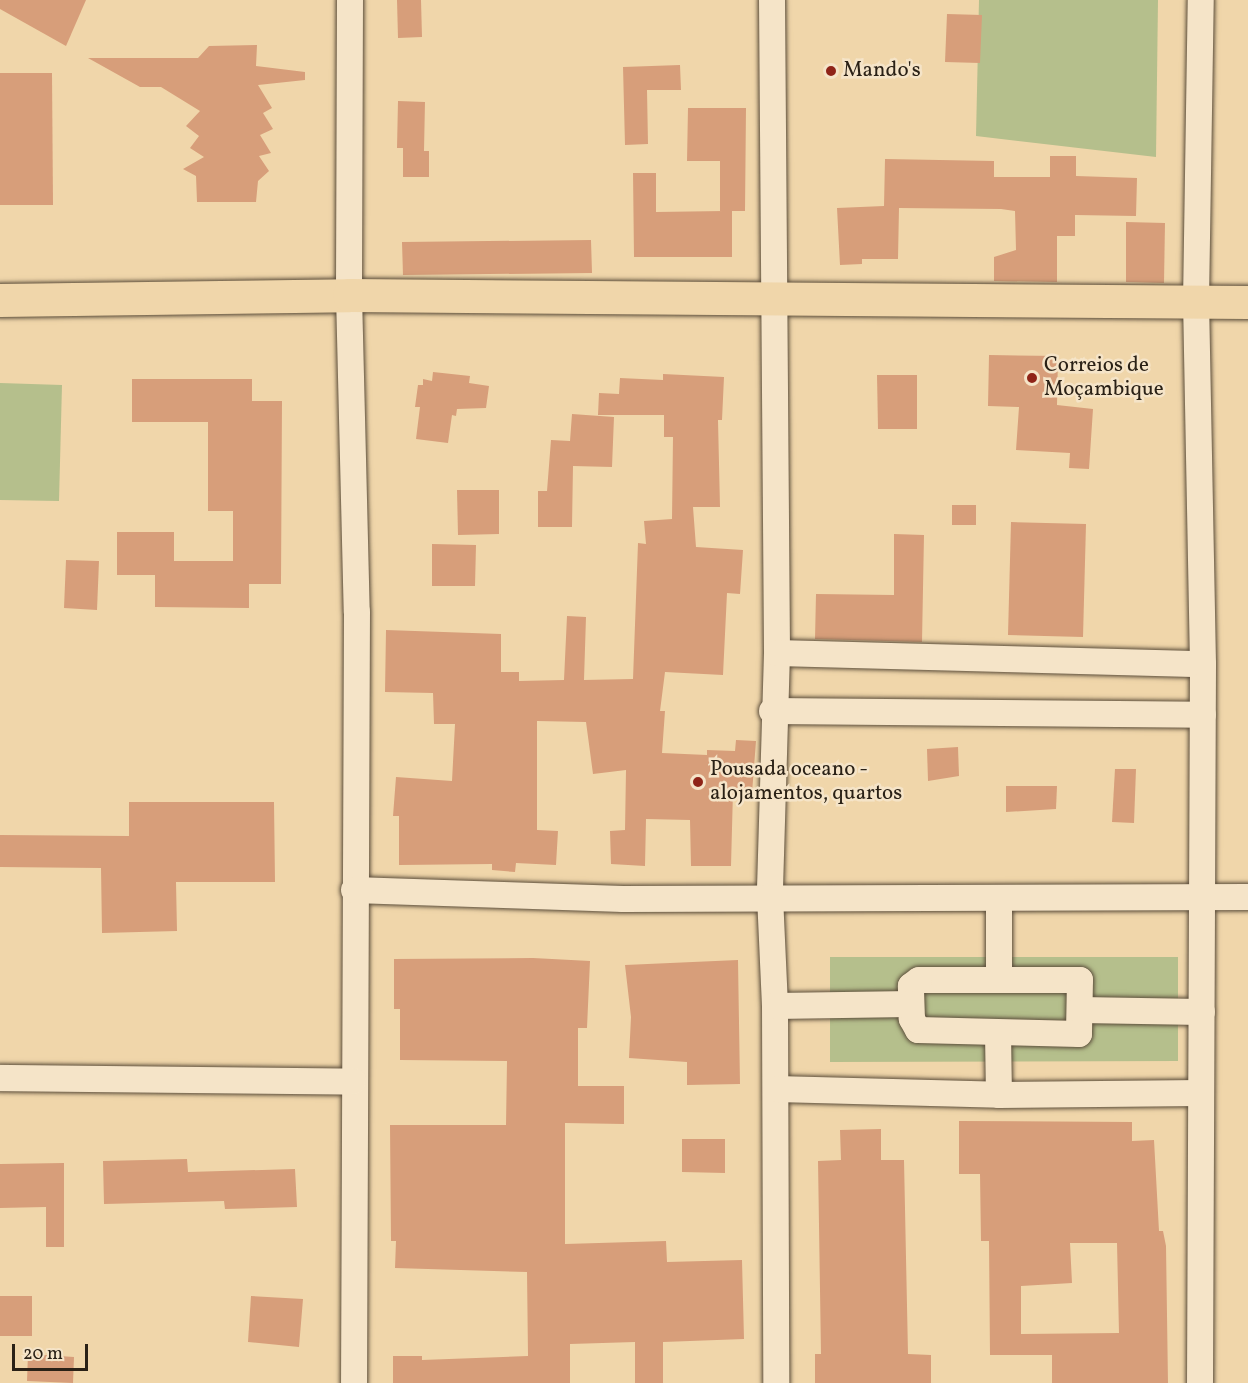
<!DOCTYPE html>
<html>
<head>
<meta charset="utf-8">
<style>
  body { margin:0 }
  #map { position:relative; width:1248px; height:1383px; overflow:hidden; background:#f0d6aa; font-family:Vollkorn,serif }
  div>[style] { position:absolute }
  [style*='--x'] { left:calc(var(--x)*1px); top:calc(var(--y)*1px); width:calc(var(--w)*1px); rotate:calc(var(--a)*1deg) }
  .green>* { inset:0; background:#b5bf8c }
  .building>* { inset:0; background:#d79e7a }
  .roads { filter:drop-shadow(0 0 2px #5c4e3b) drop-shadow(0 0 2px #5c4e3b) }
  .minor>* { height:26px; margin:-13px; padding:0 13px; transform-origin:13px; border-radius:13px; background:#f5e4c8 }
  .major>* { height:33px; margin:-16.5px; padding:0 16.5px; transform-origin:16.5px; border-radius:16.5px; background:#f0d6aa }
  .dots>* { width:16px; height:16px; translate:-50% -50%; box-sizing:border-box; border:3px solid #f5e4c8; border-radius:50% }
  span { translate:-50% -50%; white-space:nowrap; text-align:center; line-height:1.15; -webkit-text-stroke:5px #f5e4c8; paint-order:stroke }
  .poi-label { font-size:21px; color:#2a2116 }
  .left { translate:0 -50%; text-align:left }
  .scale { position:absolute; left:12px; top:1344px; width:76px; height:27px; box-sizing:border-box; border:3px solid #2a2116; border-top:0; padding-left:8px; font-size:18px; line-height:21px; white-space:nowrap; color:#2a2116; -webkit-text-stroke:4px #f5e4c8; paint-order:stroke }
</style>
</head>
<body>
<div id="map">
  <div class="green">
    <i style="clip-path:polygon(979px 0,1158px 0,1156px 157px,976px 136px)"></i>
    <i style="clip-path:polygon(0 383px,62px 385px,59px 501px,0 500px)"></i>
    <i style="clip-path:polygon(830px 957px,1178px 957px,1178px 1061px,830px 1062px)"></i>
  </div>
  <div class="building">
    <i style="clip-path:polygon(0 0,86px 0,66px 46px,0 9px)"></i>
    <i style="clip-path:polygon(397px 0,421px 0,422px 37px,398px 38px)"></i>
    <i style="clip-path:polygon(947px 14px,982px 15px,980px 63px,945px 62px)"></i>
    <i style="clip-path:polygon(257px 45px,256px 66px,305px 72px,305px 80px,258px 85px,272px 108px,263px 113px,273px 129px,260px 135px,271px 153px,259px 156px,269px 171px,258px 181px,256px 202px,197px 202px,196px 176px,183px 169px,204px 157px,190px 148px,199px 136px,186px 126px,200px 111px,161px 87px,140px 87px,88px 58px,198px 58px,209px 46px)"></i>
    <i style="clip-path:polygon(680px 65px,681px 90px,647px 90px,648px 144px,625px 145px,623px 67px)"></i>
    <i style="clip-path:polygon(0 73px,52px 73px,53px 205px,0 205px)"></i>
    <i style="clip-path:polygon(398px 101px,425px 102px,424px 151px,429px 151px,429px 177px,403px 177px,403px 148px,397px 148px)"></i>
    <i style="clip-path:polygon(688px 108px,746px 108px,745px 211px,732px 211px,732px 257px,634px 257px,633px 173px,656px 173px,656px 212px,724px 211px,720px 211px,720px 161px,687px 161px)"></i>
    <i style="clip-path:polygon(1050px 156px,1076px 156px,1076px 176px,1137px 178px,1136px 216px,1075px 215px,1075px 236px,1057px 236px,1057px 282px,994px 281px,994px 257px,1016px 250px,1015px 211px,1001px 209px,899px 208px,898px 259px,862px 259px,862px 264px,840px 265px,837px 208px,884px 206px,885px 159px,994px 161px,994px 177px,1050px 177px)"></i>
    <i style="clip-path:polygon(1126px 222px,1165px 223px,1164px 283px,1126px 282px)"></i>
    <i style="clip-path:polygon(591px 240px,592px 273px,403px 275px,402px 242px)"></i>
    <i style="clip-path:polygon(989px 355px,1058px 356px,1057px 405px,1093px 409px,1089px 469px,1069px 468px,1070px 453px,1016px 450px,1019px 407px,988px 406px)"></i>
    <i style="clip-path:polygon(433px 372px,470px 376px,469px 383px,489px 386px,486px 408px,457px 409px,456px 416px,452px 415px,448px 443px,416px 439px,420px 407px,415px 407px,418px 385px,423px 385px,423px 379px,432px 381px)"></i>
    <i style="clip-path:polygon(663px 374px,724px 377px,722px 420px,718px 420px,720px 507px,693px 507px,696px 547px,743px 550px,740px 594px,727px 593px,723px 675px,665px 672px,660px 711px,665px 711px,662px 753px,707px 755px,707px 750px,735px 751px,736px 740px,756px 741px,752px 793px,733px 791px,731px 866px,691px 866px,690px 820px,646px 819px,645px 866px,611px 864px,610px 831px,625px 830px,626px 770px,593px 774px,586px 722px,537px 721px,537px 830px,558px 831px,556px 865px,516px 863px,515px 872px,492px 870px,492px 864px,399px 865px,399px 816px,393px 816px,396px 777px,452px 781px,455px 724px,434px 724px,433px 693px,385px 692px,386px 630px,501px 634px,501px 672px,519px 672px,519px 681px,564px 680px,567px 616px,586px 617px,584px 680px,633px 679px,638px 543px,646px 544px,644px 521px,672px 519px,673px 437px,664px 437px,664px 415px,598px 415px,599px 393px,619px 394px,620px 378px,663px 380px)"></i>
    <i style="clip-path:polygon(877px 375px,917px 375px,917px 429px,878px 429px)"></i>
    <i style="clip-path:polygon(132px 379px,252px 379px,252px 401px,282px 401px,281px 584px,249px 584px,249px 608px,155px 607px,155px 575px,117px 575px,117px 532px,174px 532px,174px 561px,233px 561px,233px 511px,208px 511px,208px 422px,132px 422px)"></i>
    <i style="clip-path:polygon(572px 414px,614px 417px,612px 467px,573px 466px,572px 527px,538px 527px,538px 491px,547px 491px,551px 440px,570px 441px)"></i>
    <i style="clip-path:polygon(457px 490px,499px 490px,499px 534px,458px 535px)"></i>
    <i style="clip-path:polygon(952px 505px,976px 505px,976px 525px,952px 525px)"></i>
    <i style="clip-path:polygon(1011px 522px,1086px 524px,1083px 637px,1008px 635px)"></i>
    <i style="clip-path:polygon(894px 534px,924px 535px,922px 642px,815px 639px,816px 594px,894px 595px)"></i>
    <i style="clip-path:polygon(432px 544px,476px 545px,475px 586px,432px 586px)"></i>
    <i style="clip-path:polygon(66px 560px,99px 561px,97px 610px,64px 608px)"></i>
    <i style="clip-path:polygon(958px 747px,959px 776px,928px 781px,927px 749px)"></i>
    <i style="clip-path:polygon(1115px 769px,1136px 769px,1134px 823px,1112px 822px)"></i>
    <i style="clip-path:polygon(1006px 786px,1057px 786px,1056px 809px,1006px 812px)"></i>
    <i style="clip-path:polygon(129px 802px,274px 802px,275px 882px,176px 882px,177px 931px,102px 933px,101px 868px,0 867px,0 835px,129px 836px)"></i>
    <i style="clip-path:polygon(533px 958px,590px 961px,587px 1028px,578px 1028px,578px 1086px,624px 1086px,624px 1124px,565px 1123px,565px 1244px,666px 1241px,667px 1262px,742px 1260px,744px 1339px,663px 1342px,663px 1383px,635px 1383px,635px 1342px,570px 1344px,570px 1383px,393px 1383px,393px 1356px,422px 1356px,422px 1360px,528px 1356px,527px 1272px,395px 1268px,396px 1241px,391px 1241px,390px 1125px,506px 1125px,507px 1061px,400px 1060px,400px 1009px,394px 1009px,394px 959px)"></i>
    <i style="clip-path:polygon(738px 960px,740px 1084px,687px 1085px,687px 1062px,629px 1058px,631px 1017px,625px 965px)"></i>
    <i style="clip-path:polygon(evenodd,959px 1121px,1132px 1122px,1132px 1141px,1154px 1140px,1159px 1231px,1163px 1231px,1166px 1246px,1168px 1383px,1052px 1383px,1052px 1355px,990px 1355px,989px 1241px,981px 1241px,980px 1174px,959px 1174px,959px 1121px,1070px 1243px,1117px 1243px,1119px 1333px,1021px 1334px,1021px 1286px,1072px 1283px,1070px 1243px)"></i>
    <i style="clip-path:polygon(881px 1129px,881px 1160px,904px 1160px,908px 1354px,931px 1355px,931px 1383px,815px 1383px,815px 1354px,821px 1354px,818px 1161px,841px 1160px,840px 1130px)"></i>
    <i style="clip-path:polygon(682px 1139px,725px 1139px,725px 1173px,682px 1172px)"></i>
    <i style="clip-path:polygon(187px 1159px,188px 1172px,295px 1169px,297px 1207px,225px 1209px,224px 1201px,104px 1204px,103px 1161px)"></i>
    <i style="clip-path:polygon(64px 1163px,64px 1247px,46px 1247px,46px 1207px,0 1208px,0 1164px)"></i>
    <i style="clip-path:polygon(0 1296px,32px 1296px,32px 1336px,0 1336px)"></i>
    <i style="clip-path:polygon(251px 1296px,303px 1299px,299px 1347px,248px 1342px)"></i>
    <i style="clip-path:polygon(28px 1354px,74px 1357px,73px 1383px,27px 1381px)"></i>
  </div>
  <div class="roads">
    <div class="minor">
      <i style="--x:350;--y:0;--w:295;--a:90.2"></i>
      <i style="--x:349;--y:295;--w:317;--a:88.6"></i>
      <i style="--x:357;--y:612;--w:771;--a:90.22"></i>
      <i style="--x:772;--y:0;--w:653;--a:89.56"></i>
      <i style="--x:777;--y:653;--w:243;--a:91.7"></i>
      <i style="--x:770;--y:896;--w:110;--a:87.4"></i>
      <i style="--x:775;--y:1006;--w:377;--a:89.8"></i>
      <i style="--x:777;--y:653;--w:426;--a:1.5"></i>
      <i style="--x:772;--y:711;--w:431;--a:0.5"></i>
      <i style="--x:354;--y:890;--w:269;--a:1.9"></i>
      <i style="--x:623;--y:899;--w:625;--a:-0.18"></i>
      <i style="--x:919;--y:980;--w:161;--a:0"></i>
      <i style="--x:1080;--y:980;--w:54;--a:91.1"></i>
      <i style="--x:1079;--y:1034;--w:161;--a:-178.6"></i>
      <i style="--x:918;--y:1030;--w:13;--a:-119"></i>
      <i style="--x:912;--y:1019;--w:33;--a:-92"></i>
      <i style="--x:911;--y:986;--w:10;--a:-37"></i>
      <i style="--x:999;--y:980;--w:82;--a:-90"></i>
      <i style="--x:775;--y:1006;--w:136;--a:-0.8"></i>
      <i style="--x:1080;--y:1010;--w:122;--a:0.9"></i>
      <i style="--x:998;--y:1033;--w:62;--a:89.1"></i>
      <i style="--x:0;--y:1078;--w:353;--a:0.6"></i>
      <i style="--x:776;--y:1089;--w:223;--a:1.5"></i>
      <i style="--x:999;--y:1095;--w:202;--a:-0.6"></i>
      <i style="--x:1200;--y:1383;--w:719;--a:-89.76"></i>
      <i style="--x:1203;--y:664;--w:362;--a:-91.1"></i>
      <i style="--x:1196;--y:302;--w:302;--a:-89.1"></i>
    </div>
    <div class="major">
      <i style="--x:0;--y:300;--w:349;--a:-0.8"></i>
      <i style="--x:349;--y:295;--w:899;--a:0.45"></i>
    </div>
  </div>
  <div class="dots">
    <i style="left:831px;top:71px;background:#8f2418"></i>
    <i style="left:1032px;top:378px;background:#8f2418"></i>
    <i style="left:698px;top:782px;background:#8f2418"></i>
  </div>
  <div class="poi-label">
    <span class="left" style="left:843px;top:71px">Mando's</span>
    <span class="left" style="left:1044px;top:378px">Correios de<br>Moçambique</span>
    <span class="left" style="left:710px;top:782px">Pousada oceano -<br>alojamentos, quartos</span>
  </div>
  <div class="scale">20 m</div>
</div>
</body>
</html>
